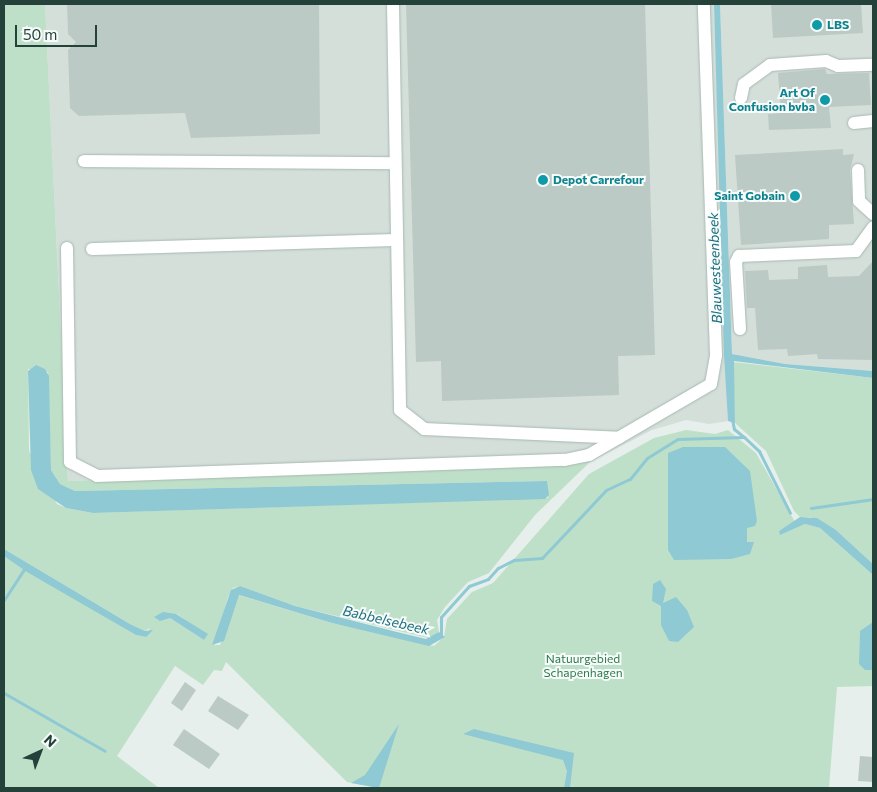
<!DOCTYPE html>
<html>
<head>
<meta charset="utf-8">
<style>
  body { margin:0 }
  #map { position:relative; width:877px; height:792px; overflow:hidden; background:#e6efeb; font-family:Commissioner,sans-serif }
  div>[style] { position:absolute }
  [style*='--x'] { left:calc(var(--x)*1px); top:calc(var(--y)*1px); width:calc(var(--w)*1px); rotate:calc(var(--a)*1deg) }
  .built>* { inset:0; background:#d4dfda }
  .green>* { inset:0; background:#bfe0c8 }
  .water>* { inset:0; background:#8ec9d4 }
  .stream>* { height:3px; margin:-1.5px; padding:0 1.5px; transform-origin:1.5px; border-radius:1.5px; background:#8ec9d4 }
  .building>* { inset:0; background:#bbcac4 }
  .roads { filter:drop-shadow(0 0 1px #a8b8b2) drop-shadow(0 0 1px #a8b8b2) }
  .minor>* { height:12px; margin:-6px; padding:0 6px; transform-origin:6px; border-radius:6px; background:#fff }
  .dots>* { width:14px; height:14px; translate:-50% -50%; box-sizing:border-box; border:2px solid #f7fbf9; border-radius:50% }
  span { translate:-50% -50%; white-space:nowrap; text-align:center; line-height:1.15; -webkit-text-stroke:4px #f7fbf9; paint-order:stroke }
  .culture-label { font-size:12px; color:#0d838f; font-weight:700 }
  .left { translate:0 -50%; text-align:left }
  .right { translate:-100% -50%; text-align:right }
  .park-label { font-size:12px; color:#2d7a4b }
  .water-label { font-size:14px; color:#1c6f80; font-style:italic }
  .frame { position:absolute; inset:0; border:5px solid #24423a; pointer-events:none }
  .north { position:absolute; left:15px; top:727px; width:50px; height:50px; -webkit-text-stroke:4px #f7fbf9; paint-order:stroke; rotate:43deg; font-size:14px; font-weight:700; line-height:20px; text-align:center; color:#24423a }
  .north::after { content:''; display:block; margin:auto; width:18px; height:22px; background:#24423a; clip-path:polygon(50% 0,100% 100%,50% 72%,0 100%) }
  .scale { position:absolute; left:15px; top:25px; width:82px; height:22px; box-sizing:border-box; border:2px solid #24423a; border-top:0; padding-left:6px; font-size:15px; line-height:18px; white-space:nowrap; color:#24423a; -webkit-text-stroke:4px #f7fbf9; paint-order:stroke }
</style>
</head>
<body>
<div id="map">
  <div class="built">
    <i style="clip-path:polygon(45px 4px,714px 4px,728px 421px,709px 424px,686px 420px,652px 430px,590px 462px,68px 481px)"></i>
    <i style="clip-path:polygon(720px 4px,873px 4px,873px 371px,785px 364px,732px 354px)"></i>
  </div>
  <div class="green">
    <i style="clip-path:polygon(evenodd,4px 4px,45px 4px,68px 481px,590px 462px,535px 515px,489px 573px,468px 582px,445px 607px,437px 620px,439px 632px,432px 639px,295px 606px,240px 586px,233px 588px,228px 597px,214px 645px,220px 645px,238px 595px,332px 623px,434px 646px,444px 637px,447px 619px,472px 592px,493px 583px,589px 474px,654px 438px,686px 430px,715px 434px,728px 430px,756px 453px,795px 522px,779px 531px,782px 534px,805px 524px,820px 528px,873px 575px,873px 686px,837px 687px,829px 788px,378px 788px,347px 782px,226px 662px,222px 671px,214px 670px,203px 685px,175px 666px,117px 756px,159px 788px,4px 788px,4px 556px,136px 635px,146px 637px,150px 628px,145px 631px,130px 624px,4px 549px,4px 4px,28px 369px,48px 372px,51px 470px,60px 484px,75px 491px,546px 481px,548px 498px,93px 513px,66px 508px,57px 504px,29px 451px,28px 369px,4px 4px,177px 614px,207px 635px,204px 640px,170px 618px,155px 617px,177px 614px)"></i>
    <i style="clip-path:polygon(733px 362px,873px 378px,873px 564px,836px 530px,811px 517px,800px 517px,794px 511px,766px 451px,735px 423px)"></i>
  </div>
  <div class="water">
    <i style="clip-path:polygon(714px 4px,720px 4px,732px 354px,785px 364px,873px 371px,873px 378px,734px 361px,735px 423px,728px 421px,724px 355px)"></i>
    <i style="clip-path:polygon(36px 365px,45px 369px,49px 376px,51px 470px,60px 484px,75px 491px,547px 481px,549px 495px,545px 499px,93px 513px,66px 508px,38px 489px,31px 470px,28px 371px)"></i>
    <i style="clip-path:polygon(683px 447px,725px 447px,750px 471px,757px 521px,755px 526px,747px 528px,747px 542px,754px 542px,750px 554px,731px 559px,674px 560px,668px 550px,668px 453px)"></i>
    <i style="clip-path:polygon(800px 517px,817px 518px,836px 530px,873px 564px,873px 575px,820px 528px,805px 524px,780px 535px,779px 531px)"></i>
    <i style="clip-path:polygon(4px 549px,130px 624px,145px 631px,153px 630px,146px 637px,136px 635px,27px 572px,4px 556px)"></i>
    <i style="clip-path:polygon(660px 580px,666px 589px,663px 603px,676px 597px,687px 610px,694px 627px,678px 642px,669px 641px,661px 625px,661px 606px,652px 601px,653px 584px)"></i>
    <i style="clip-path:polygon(240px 586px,295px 606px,397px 632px,426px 639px,439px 632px,445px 637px,429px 646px,332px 623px,239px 595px,224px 641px,212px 645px,231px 590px)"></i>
    <i style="clip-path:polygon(163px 612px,176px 614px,208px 634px,204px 640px,170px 618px,160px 621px,154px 617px)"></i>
    <i style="clip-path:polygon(873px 622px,873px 670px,865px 670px,859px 664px,860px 631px)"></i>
    <i style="clip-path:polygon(399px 724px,379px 788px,351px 783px,365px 775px)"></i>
    <i style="clip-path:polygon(474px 729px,574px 753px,570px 788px,564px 788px,567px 771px,563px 760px,463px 734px)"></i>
  </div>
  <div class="stream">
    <i style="--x:732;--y:419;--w:10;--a:79"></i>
    <i style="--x:734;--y:429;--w:13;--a:39"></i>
    <i style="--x:811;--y:508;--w:63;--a:-8.3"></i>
    <i style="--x:4;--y:600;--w:38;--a:-57"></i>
    <i style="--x:441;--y:636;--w:19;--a:-90"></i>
    <i style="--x:441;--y:617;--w:42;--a:-47.9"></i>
    <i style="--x:469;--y:586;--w:20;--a:-20"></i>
    <i style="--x:488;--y:579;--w:15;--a:-48"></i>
    <i style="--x:498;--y:568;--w:18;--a:-27"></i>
    <i style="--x:514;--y:560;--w:28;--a:-4"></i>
    <i style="--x:542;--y:558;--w:93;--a:-46.7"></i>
    <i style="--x:606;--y:490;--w:26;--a:-25"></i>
    <i style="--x:630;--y:479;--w:27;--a:-51"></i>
    <i style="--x:647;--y:458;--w:36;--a:-32"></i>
    <i style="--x:678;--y:439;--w:66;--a:-1.7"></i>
    <i style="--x:744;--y:437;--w:21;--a:43"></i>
    <i style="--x:759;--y:451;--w:69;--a:63.4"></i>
    <i style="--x:4;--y:693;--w:116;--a:29.9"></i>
  </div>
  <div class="building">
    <i style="clip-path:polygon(67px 4px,319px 4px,320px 134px,191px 138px,185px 113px,79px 116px,70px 108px,68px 50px,76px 42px,68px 34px)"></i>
    <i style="clip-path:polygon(406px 4px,645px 4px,655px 355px,618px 356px,619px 395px,442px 401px,441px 361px,416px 362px)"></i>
    <i style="clip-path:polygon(771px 4px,861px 4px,863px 33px,773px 38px)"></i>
    <i style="clip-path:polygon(825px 69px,827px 74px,869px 73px,871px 105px,829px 107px,831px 128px,769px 130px,768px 114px,781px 113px,778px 73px)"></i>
    <i style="clip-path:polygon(843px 149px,843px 155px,854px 154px,850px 170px,854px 224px,829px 225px,829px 239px,741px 245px,735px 155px)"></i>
    <i style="clip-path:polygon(873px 261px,873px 360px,818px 359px,817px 354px,788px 356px,787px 349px,758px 350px,755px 308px,747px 308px,745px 271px,768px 270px,769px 280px,798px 279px,798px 267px,827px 265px,828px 277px,859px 276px)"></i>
    <i style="clip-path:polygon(185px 682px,196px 690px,182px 711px,171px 703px)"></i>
    <i style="clip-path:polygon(218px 696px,249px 715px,238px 730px,208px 711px)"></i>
    <i style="clip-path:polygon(184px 729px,220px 754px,209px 769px,173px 745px)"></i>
    <i style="clip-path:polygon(860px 756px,873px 757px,873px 782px,858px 781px)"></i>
  </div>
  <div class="roads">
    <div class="minor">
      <i style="--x:393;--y:4;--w:406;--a:89"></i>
      <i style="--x:400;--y:410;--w:31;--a:38"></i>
      <i style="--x:424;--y:429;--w:195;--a:2.6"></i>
      <i style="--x:741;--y:98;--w:14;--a:-78"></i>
      <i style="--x:744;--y:84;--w:32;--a:-36"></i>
      <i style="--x:770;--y:65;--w:56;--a:-4.1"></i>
      <i style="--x:826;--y:61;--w:13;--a:23"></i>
      <i style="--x:838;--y:66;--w:35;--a:-2"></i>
      <i style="--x:854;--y:123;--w:19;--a:-6"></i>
      <i style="--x:84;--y:161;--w:311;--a:0.4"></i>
      <i style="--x:858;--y:170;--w:31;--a:88"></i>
      <i style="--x:859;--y:201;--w:19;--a:43"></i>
      <i style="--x:67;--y:248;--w:214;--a:89.2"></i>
      <i style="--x:70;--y:462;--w:30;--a:27"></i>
      <i style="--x:97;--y:476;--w:468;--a:-2"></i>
      <i style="--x:565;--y:460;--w:25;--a:-12"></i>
      <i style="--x:589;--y:455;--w:141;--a:-30.2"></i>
      <i style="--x:711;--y:384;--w:29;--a:-80"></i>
      <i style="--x:716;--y:355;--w:351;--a:-92"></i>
      <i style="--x:92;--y:249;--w:305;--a:-1.7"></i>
      <i style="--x:740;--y:329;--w:67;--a:-93.4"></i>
      <i style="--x:736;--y:262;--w:7;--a:-63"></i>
      <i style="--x:739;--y:256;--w:117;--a:-2.4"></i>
      <i style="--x:856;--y:251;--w:29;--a:-54"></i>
    </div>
  </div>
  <div class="dots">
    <i style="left:817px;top:25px;background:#0f9aa8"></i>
    <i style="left:825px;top:100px;background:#0f9aa8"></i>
    <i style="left:543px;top:180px;background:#0f9aa8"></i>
    <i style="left:795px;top:196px;background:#0f9aa8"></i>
  </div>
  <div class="culture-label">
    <span class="left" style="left:827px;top:25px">LBS</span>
    <span class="right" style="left:815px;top:100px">Art Of<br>Confusion bvba</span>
    <span class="left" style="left:553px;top:180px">Depot Carrefour</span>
    <span class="right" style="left:785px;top:196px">Saint Gobain</span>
  </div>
  <div class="park-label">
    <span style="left:583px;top:666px">Natuurgebied<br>Schapenhagen</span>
  </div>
  <div class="water-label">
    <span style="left:715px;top:268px;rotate:-92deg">Blauwesteenbeek</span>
    <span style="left:386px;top:620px;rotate:13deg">Babbelsebeek</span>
  </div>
  <div class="frame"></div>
  <div class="north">N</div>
  <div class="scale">50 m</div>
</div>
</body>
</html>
